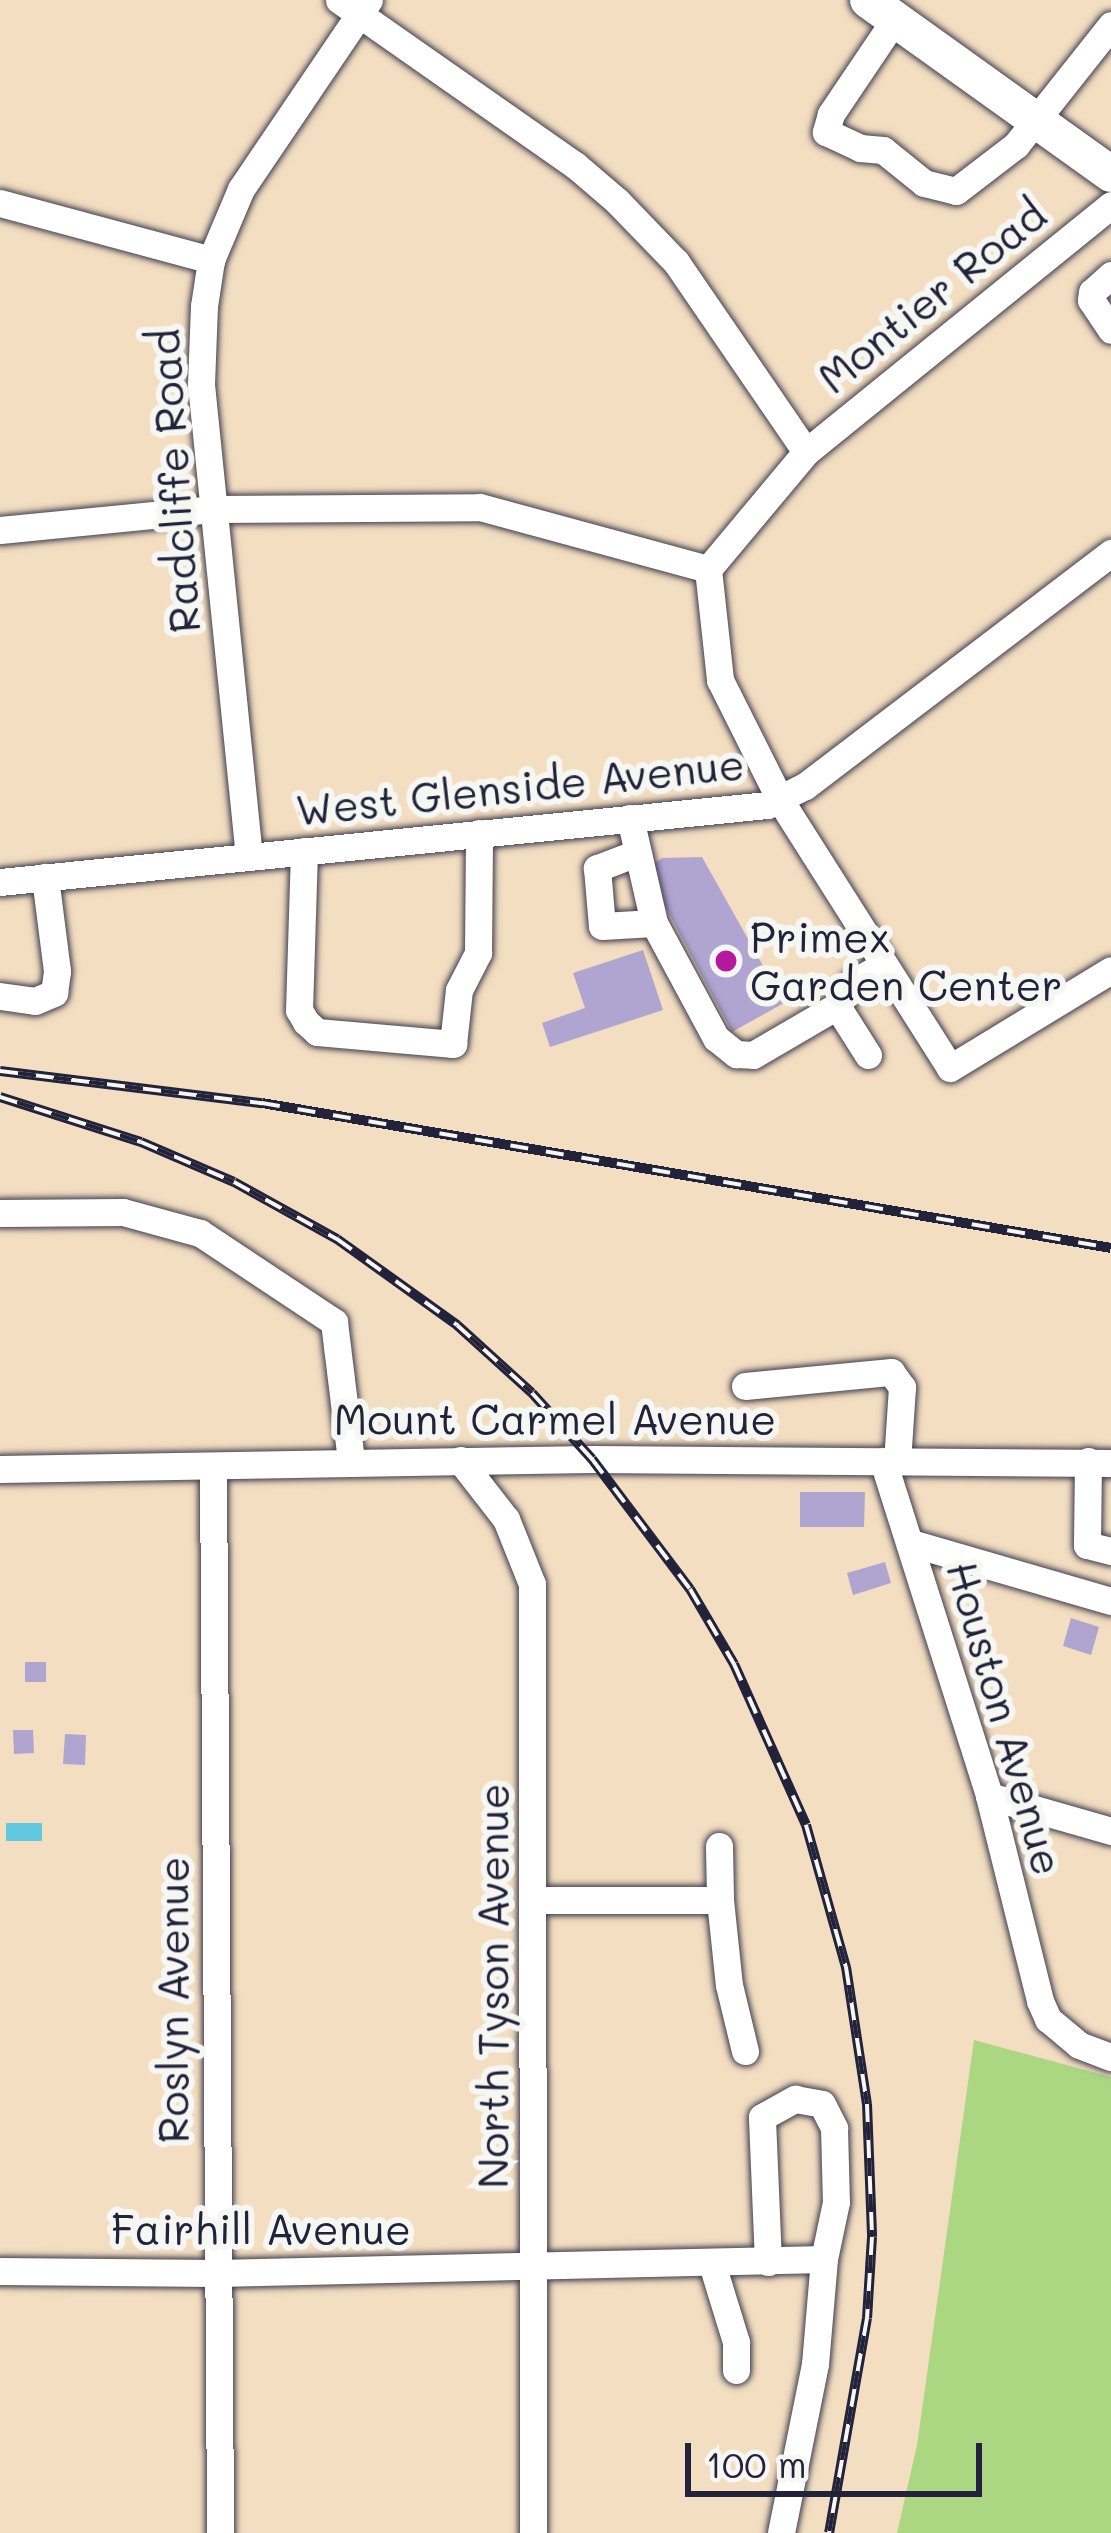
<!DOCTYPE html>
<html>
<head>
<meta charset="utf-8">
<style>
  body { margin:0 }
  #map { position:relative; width:1111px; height:2533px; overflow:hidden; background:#f3dec1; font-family:Mali,sans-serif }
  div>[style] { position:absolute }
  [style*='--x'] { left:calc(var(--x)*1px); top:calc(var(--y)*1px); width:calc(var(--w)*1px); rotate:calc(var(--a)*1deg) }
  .green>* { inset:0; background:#abd783 }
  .water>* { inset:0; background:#62c8df }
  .building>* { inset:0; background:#b0a5d0 }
  .roads { filter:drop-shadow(0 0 3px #413e4f) drop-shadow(0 0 3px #413e4f) }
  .minor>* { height:27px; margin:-13.5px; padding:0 13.5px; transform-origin:13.5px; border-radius:13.5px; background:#fff }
  .major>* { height:36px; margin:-18px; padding:0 18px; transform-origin:18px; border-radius:18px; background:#fff }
  .rail>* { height:10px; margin-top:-5px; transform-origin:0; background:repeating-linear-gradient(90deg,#f6f6f2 0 18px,#22223b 0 36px); box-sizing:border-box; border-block:3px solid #22223b }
  .dots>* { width:33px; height:33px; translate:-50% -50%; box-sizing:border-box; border:6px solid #f6f6f2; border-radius:50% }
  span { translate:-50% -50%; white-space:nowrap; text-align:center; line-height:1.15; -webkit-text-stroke:12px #f6f6f2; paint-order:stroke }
  .street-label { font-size:42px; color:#22223b }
  .poi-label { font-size:42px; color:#22223b }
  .left { translate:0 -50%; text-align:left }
  .scale { position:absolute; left:685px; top:2443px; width:297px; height:54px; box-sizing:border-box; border:6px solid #22223b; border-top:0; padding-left:15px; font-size:36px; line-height:42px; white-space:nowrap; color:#22223b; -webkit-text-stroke:9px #f6f6f2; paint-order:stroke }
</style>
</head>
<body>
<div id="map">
  <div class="green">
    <i style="clip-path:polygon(974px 2040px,1111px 2077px,1111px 2533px,897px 2533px,917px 2445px)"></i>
  </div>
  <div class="water">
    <i style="clip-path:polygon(6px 1823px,42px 1823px,42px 1841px,6px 1841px)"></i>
  </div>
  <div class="building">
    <i style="clip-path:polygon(702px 857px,784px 1003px,732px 1032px,664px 904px,659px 906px,646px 869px,662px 858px)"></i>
    <i style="clip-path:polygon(643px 950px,663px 1010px,550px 1047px,542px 1023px,585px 1008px,573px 973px)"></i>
    <i style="clip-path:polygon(800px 1492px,865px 1492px,864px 1527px,800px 1527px)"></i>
    <i style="clip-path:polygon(885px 1562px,891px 1583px,853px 1595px,847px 1573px)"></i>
    <i style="clip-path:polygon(1071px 1618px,1099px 1627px,1091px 1655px,1063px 1646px)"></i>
    <i style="clip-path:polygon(25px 1662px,46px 1662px,46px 1682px,25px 1682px)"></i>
    <i style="clip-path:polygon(13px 1730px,33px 1730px,34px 1753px,14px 1754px)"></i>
    <i style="clip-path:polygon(65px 1734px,86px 1735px,85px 1765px,63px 1764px)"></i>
  </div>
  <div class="roads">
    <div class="minor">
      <i style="--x:339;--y:0;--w:288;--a:35"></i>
      <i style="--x:575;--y:165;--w:55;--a:40.6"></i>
      <i style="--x:617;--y:201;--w:85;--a:46"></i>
      <i style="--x:676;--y:262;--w:230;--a:55.6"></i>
      <i style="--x:895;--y:19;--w:115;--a:124"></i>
      <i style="--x:831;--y:114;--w:19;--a:106"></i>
      <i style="--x:826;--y:132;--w:38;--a:25"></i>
      <i style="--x:860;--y:148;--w:23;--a:5"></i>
      <i style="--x:883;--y:150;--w:53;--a:38.8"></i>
      <i style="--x:924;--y:183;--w:33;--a:14"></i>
      <i style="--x:956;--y:191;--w:76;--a:-37.5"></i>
      <i style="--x:1016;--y:145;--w:153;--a:-51.6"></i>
      <i style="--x:0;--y:203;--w:219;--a:15.1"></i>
      <i style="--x:1111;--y:205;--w:392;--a:141"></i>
      <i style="--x:806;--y:452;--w:153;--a:129.9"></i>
      <i style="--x:708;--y:569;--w:112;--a:83.8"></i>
      <i style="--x:720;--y:680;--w:134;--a:63.4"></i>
      <i style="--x:780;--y:800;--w:317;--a:57.6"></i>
      <i style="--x:950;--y:1068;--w:188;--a:-31.3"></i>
      <i style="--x:1111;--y:275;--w:25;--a:138"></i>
      <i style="--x:1092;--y:292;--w:8;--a:97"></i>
      <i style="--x:1091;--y:300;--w:36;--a:56"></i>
      <i style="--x:0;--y:530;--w:216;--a:-5.6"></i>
      <i style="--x:215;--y:509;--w:265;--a:-0.4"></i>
      <i style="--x:480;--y:507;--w:236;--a:15.2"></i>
      <i style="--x:630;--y:818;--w:108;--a:77.1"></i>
      <i style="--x:654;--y:923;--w:131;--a:61.7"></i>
      <i style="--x:716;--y:1038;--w:26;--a:39"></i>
      <i style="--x:736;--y:1054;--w:17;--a:3"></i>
      <i style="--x:753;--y:1055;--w:97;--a:-30.3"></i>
      <i style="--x:304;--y:851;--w:159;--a:91.8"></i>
      <i style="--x:299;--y:1010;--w:14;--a:60"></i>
      <i style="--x:306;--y:1022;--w:15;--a:42"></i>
      <i style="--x:317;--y:1032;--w:137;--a:5"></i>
      <i style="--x:453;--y:1044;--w:54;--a:-83.7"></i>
      <i style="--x:459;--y:990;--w:42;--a:-62.8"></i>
      <i style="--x:478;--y:953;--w:120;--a:-89.5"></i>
      <i style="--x:634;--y:854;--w:40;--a:159"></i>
      <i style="--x:597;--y:868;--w:58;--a:85.1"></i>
      <i style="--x:602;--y:926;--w:52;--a:-3.3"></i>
      <i style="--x:249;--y:857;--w:475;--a:-95.8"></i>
      <i style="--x:201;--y:384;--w:78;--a:-87.8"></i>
      <i style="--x:204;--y:306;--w:47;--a:-81.3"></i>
      <i style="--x:211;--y:260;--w:77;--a:-67.1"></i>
      <i style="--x:241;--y:189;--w:228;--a:-55.9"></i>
      <i style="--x:0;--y:882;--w:771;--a:-5.73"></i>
      <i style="--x:767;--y:805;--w:42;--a:-26.6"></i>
      <i style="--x:805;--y:786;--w:385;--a:-37.3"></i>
      <i style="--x:0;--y:996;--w:35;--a:8"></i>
      <i style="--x:35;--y:1001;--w:21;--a:-23"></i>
      <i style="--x:54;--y:993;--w:22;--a:-82"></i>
      <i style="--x:57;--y:971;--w:95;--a:-97.3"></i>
      <i style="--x:868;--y:1055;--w:58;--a:-122.3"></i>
      <i style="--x:837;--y:1006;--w:29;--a:-55"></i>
      <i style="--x:854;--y:982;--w:34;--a:-30"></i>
      <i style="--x:0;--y:1213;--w:123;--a:-0.5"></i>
      <i style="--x:123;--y:1212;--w:80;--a:15.3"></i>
      <i style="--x:200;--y:1233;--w:161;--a:33.6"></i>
      <i style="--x:334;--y:1322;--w:140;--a:83"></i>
      <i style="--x:745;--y:1386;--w:147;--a:-5.5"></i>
      <i style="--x:891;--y:1372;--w:19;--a:54"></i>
      <i style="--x:902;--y:1387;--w:75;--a:93.8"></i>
      <i style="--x:460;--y:1460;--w:75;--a:52.1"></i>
      <i style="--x:506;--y:1519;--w:70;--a:68.2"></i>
      <i style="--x:532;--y:1584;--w:949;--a:89.94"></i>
      <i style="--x:883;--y:1461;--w:351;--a:72.4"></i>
      <i style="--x:989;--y:1796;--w:211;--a:76"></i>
      <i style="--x:1040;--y:2001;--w:20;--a:66"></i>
      <i style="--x:1048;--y:2019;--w:40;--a:40"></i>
      <i style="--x:1079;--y:2045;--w:34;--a:21"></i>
      <i style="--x:1088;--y:1461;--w:84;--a:90.7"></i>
      <i style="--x:1087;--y:1545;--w:25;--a:14"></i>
      <i style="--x:213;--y:1466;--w:1067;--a:89.62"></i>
      <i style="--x:0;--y:1469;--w:592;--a:-0.97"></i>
      <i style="--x:592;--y:1459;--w:519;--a:0.44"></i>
      <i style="--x:911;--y:1543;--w:208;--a:16.2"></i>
      <i style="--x:989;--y:1796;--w:127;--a:16"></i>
      <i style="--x:719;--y:1846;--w:54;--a:88.9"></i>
      <i style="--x:536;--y:1900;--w:184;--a:0"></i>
      <i style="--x:720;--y:1900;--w:85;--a:84"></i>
      <i style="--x:729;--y:1985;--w:68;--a:76.4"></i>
      <i style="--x:768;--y:2262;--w:145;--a:-92.4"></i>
      <i style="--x:762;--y:2117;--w:38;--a:-29"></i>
      <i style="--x:795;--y:2099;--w:27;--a:10"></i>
      <i style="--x:822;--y:2104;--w:27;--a:63"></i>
      <i style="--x:834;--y:2128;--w:74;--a:88.5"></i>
      <i style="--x:836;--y:2202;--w:58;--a:101.9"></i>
      <i style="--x:712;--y:2264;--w:82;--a:72.9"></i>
      <i style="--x:736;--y:2342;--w:28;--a:90"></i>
      <i style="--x:0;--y:2271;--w:217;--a:0.5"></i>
      <i style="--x:217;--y:2273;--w:607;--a:-1.32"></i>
      <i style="--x:824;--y:2259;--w:105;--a:94.9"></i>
      <i style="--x:815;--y:2364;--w:172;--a:101.4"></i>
    </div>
    <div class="major">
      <i style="--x:868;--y:0;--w:299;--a:35.6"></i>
    </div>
  </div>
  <div class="rail">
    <i style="--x:0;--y:1071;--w:264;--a:7"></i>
    <i style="--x:262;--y:1103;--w:861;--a:9.69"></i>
    <i style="--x:0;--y:1097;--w:148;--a:17.7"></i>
    <i style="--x:141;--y:1142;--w:101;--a:23.3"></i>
    <i style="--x:234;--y:1182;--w:118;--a:29"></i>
    <i style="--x:337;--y:1239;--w:148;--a:35.6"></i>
    <i style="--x:457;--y:1325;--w:101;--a:42.2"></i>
    <i style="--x:532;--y:1393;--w:89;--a:47.7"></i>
    <i style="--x:592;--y:1459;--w:163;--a:53"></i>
    <i style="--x:690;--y:1589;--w:87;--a:59.6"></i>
    <i style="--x:734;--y:1664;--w:176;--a:65.9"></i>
    <i style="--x:806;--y:1825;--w:148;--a:74.3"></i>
    <i style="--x:846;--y:1967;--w:139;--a:81.3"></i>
    <i style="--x:867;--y:2104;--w:133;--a:87.8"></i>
    <i style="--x:872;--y:2237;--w:81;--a:93.5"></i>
    <i style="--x:867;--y:2318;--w:218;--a:100"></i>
  </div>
  <div class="dots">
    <i style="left:726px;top:961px;background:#b5179e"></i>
  </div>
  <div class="street-label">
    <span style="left:932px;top:296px;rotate:-39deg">Montier Road</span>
    <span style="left:174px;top:481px;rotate:-94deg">Radcliffe Road</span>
    <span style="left:520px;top:787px;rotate:-6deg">West Glenside Avenue</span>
    <span style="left:555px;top:1419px">Mount Carmel Avenue</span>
    <span style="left:1005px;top:1718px;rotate:74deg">Houston Avenue</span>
    <span style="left:493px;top:1986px;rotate:-90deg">North Tyson Avenue</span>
    <span style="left:173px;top:2000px;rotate:-90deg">Roslyn Avenue</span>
    <span style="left:261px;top:2229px">Fairhill Avenue</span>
  </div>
  <div class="poi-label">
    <span class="left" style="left:750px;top:961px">Primex<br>Garden Center</span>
  </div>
  <div class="scale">100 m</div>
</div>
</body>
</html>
